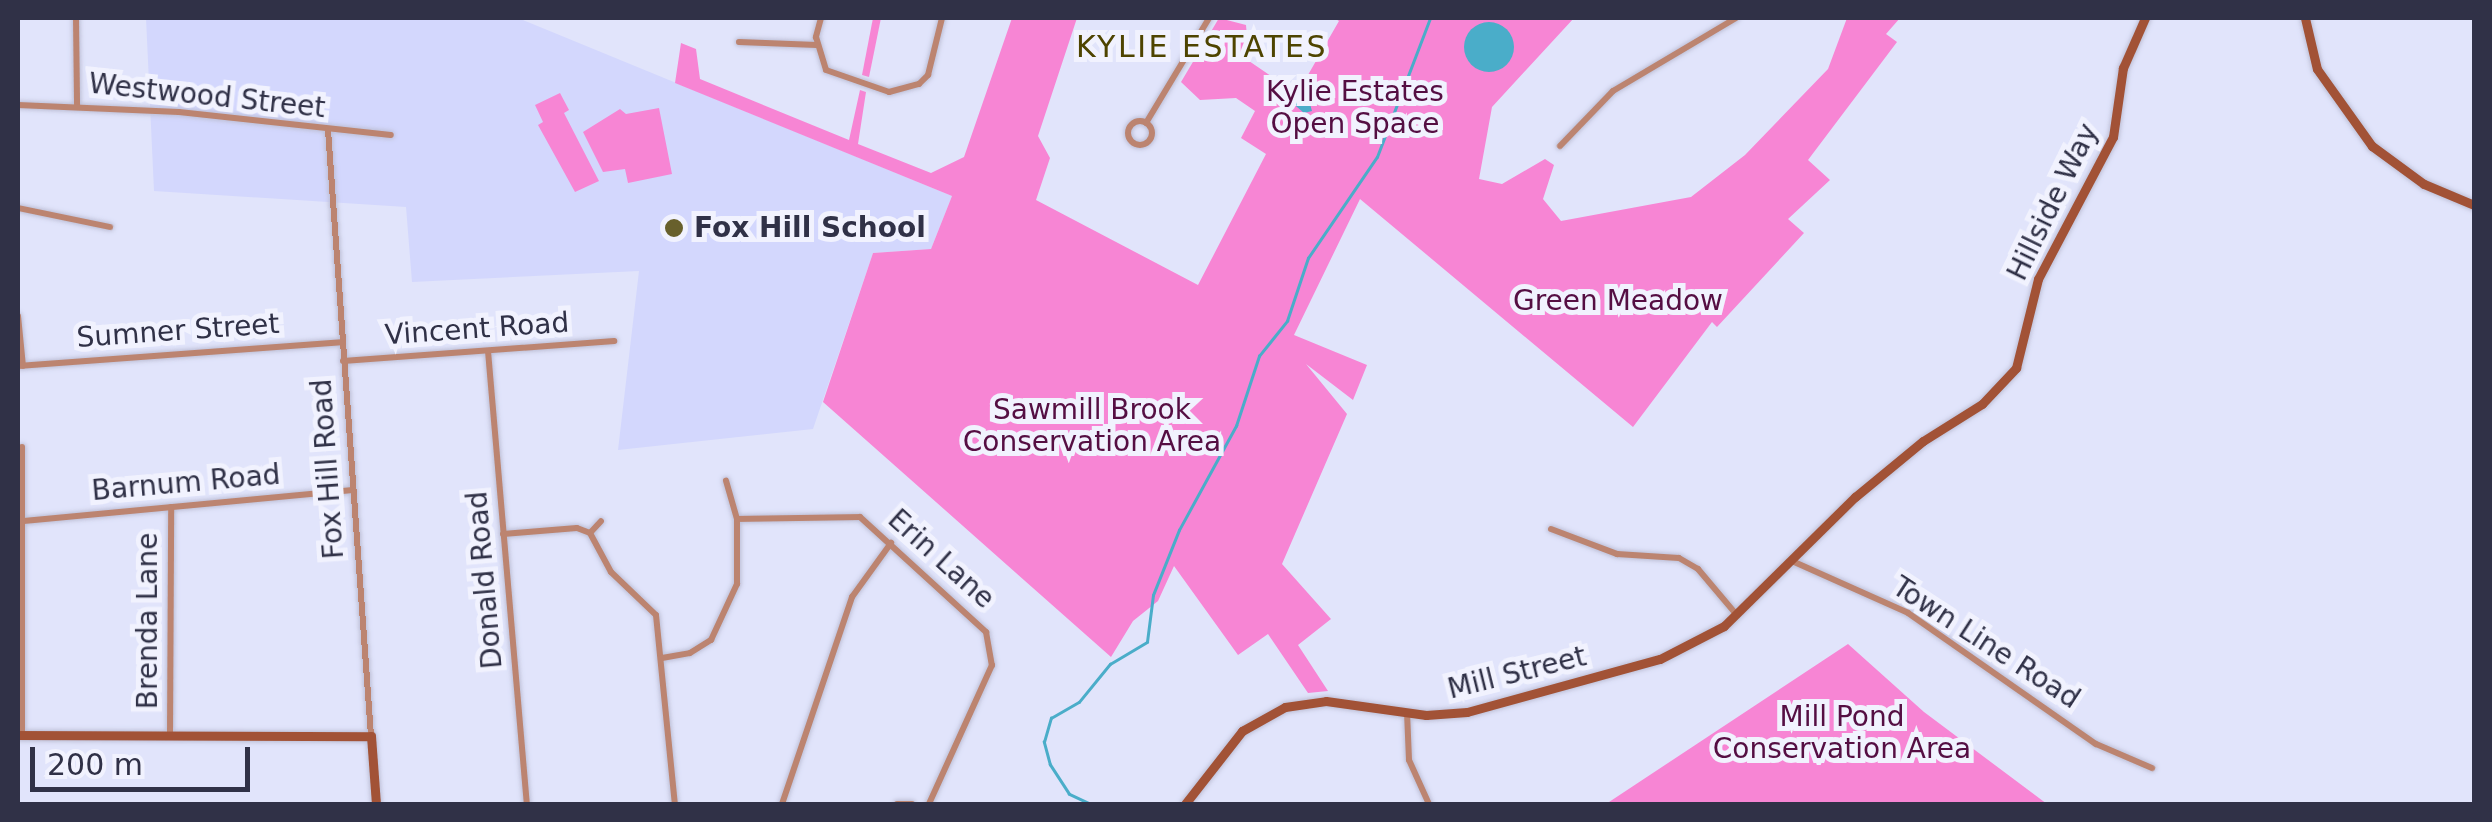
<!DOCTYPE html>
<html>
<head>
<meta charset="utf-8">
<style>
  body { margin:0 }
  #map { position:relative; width:2492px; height:822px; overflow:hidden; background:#e1e4fb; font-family:"DejaVu Sans",sans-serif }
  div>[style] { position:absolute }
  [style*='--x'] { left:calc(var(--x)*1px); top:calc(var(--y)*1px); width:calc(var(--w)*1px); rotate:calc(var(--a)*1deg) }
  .built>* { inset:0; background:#d3d7fd }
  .green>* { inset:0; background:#f785d4 }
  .water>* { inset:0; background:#4aadc9 }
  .round { border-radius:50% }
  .stream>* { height:2.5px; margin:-1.25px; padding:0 1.25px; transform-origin:1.25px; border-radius:1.25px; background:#4aadc9 }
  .roads { filter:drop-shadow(0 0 2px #bec0d7) drop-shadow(0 0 2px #bec0d7) }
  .street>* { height:6px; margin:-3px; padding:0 3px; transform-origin:3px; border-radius:3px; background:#bc8470 }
  .street>.ring { margin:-3px; padding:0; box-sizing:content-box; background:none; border:6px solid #bc8470; border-radius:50% }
  .secondary>* { height:9px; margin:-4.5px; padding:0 4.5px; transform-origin:4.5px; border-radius:4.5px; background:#a25236 }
  .dots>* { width:28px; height:28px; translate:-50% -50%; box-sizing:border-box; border:5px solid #f1f2fe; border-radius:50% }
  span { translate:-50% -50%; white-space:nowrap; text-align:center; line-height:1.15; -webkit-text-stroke:10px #f1f2fe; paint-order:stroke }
  .park-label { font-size:28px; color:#550e43 }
  .street-label { font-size:28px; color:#303147 }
  .poi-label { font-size:28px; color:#303147; font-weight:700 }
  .left { translate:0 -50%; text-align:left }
  .neighbourhood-label { font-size:30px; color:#4e4400; letter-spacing:2.5px }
  .frame { position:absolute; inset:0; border:20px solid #303147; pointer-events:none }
  .scale { position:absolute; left:30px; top:747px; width:220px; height:45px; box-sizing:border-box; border:5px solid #303147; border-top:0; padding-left:12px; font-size:30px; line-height:35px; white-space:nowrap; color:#303147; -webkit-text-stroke:8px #f1f2fe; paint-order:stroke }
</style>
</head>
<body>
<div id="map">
  <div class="built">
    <i style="clip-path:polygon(146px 18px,518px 18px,952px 196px,931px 249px,873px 253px,813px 429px,618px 450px,639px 271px,412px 282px,406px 207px,154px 191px)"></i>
  </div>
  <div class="green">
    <i style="clip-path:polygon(873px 18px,881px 18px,869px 77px,862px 75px)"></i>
    <i style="clip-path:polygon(1012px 18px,1077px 18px,1038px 136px,1050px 158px,1036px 200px,1198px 285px,1266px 154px,1241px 138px,1255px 111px,1236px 98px,1200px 100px,1181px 82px,1219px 18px,1246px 25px,1249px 61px,1297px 94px,1339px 21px,1334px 18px,1574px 18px,1492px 107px,1479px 179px,1502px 184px,1545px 159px,1554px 165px,1543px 199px,1561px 221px,1691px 197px,1745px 155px,1828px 69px,1847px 18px,1900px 18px,1886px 34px,1897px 42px,1808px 160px,1830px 180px,1788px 219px,1804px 233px,1717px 327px,1712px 322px,1633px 427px,1360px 199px,1294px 335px,1367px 365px,1353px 400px,1306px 364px,1347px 414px,1282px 564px,1331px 619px,1298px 645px,1328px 691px,1308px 693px,1268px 634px,1238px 655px,1174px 566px,1158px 601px,1133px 621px,1111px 657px,823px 402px,873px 253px,931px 249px,952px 196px,675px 83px,681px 43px,696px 49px,700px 79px,849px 140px,860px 90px,866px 92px,858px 144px,931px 173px,964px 157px)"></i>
    <i style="clip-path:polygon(560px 93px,569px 110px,564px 113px,599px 181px,575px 192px,538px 125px,543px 122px,535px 105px)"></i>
    <i style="clip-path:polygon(659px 108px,672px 174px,628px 183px,625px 169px,603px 172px,583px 132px,620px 109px,626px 114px)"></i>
    <i style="clip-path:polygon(1848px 644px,1924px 712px,2047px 804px,1606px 804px)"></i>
  </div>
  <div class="water">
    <i class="round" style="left:1464px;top:22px;width:50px;height:50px"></i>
    <i style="clip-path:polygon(1288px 85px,1308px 97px,1312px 111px,1304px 113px,1290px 101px,1284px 92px)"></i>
  </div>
  <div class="stream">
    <i style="--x:1090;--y:804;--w:23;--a:-155"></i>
    <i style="--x:1069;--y:794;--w:35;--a:-123"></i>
    <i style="--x:1050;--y:765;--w:24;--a:-105"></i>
    <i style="--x:1044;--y:742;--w:25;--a:-74"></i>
    <i style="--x:1051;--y:718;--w:32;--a:-30"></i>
    <i style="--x:1079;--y:702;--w:49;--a:-50.8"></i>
    <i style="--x:1110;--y:664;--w:43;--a:-30.7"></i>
    <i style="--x:1147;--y:642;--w:47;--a:-82.7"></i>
    <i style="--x:1153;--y:595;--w:70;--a:-68.2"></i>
    <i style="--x:1179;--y:530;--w:119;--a:-61.3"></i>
    <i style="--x:1236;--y:426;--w:74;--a:-71.8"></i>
    <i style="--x:1259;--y:356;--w:45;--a:-51.3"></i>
    <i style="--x:1287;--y:321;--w:66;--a:-71.6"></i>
    <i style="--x:1308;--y:258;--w:122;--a:-55.7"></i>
    <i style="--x:1377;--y:157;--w:149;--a:-69.1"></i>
  </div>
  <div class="roads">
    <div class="street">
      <i style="--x:76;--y:18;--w:88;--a:89.3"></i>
      <i style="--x:821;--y:18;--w:20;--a:105"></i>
      <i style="--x:816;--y:37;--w:34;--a:73"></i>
      <i style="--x:826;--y:70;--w:67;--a:19.2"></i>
      <i style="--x:889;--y:92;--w:31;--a:-15"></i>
      <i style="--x:919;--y:84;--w:13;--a:-45"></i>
      <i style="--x:928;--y:75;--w:59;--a:-76.2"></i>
      <i style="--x:739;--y:42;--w:78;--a:2.2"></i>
      <i style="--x:18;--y:105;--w:161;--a:2.5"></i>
      <i style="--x:179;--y:112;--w:213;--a:6.2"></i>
      <i class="ring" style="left:1128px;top:121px;width:18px;height:18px"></i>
      <i style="--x:1146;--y:123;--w:122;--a:-59"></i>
      <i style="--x:328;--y:130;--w:608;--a:85.94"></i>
      <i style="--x:1560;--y:146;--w:76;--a:-46.1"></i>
      <i style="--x:1613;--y:91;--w:143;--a:-30.7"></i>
      <i style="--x:18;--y:208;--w:94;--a:11.7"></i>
      <i style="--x:18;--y:316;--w:50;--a:84.3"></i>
      <i style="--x:488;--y:351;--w:455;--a:85.1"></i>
      <i style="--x:343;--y:361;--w:272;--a:-4.2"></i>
      <i style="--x:18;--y:366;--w:324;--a:-4.2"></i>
      <i style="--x:22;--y:447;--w:288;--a:90"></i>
      <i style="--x:737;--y:519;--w:123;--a:-0.9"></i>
      <i style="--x:860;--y:517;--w:171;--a:42.4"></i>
      <i style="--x:986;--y:632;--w:34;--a:80"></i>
      <i style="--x:992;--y:665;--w:153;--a:114.4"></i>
      <i style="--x:24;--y:521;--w:330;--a:-5.4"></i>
      <i style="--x:1551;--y:529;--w:71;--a:20.7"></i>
      <i style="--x:1617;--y:554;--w:62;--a:3.7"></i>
      <i style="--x:1679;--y:558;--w:22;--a:30"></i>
      <i style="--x:1698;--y:569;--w:59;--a:49.8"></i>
      <i style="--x:590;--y:533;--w:44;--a:61.7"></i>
      <i style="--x:611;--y:572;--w:62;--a:43.7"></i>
      <i style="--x:656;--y:615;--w:190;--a:84.3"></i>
      <i style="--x:503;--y:534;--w:74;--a:-4.6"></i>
      <i style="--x:577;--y:528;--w:14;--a:21"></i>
      <i style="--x:590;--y:533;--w:16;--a:-47"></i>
      <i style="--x:1792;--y:561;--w:127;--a:24.1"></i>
      <i style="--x:1908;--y:613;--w:229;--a:34.9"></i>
      <i style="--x:2096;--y:744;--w:61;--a:23.2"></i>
      <i style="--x:662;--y:658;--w:28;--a:-10"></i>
      <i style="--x:690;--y:653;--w:25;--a:-32"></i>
      <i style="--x:711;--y:640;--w:62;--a:-65.1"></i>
      <i style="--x:737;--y:584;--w:65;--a:-90"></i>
      <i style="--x:737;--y:519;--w:40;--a:-106"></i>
      <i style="--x:1407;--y:712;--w:48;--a:87.6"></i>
      <i style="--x:1409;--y:760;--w:48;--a:65.6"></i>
      <i style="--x:170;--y:735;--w:228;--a:-89.7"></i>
      <i style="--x:782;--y:804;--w:219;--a:-71.3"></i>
      <i style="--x:852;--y:597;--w:67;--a:-54.2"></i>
      <i style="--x:897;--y:804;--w:15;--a:0"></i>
    </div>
    <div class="secondary">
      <i style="--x:2305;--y:18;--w:52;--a:76.8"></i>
      <i style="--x:2317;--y:69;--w:95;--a:54.5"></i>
      <i style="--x:2372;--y:146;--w:64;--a:36.2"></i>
      <i style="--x:2424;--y:184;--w:54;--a:22.8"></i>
      <i style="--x:18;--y:735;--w:353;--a:0.2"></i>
      <i style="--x:371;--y:736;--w:68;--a:85.8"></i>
      <i style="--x:1185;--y:804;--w:93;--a:-52"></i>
      <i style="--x:1242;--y:731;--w:49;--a:-29.2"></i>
      <i style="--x:1285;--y:707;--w:41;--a:-8.3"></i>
      <i style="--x:1326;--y:701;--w:101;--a:8"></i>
      <i style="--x:1426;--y:715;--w:41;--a:-4.2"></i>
      <i style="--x:1467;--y:712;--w:200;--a:-15.4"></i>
      <i style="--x:1660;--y:659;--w:72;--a:-27.3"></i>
      <i style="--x:1724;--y:626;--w:184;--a:-44.6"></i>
      <i style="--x:1855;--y:497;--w:88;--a:-39.5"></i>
      <i style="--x:1923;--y:441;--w:70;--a:-32.1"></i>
      <i style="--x:1982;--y:404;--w:50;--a:-46.6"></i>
      <i style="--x:2016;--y:368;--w:92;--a:-76.1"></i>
      <i style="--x:2038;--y:279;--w:161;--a:-62.2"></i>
      <i style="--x:2113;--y:137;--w:70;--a:-81.8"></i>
      <i style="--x:2123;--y:68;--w:55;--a:-66.3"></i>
    </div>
  </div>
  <div class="dots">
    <i style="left:674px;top:228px;background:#68602c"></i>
  </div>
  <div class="park-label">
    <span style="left:1355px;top:108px">Kylie Estates<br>Open Space</span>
    <span style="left:1618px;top:301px">Green Meadow</span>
    <span style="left:1092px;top:426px">Sawmill Brook<br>Conservation Area</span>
    <span style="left:1842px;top:733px">Mill Pond<br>Conservation Area</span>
  </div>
  <div class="street-label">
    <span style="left:207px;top:96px;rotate:6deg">Westwood Street</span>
    <span style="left:2053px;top:202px;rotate:-64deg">Hillside Way</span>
    <span style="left:477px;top:329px;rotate:-4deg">Vincent Road</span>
    <span style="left:178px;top:331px;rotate:-4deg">Sumner Street</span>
    <span style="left:328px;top:469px;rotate:-94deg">Fox Hill Road</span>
    <span style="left:186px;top:483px;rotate:-5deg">Barnum Road</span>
    <span style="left:941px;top:559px;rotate:42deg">Erin Lane</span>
    <span style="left:485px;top:580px;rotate:-95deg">Donald Road</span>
    <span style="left:148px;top:621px;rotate:-90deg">Brenda Lane</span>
    <span style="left:1986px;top:643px;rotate:33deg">Town Line Road</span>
    <span style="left:1517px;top:673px;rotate:-14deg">Mill Street</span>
  </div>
  <div class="poi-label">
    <span class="left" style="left:694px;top:228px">Fox Hill School</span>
  </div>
  <div class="neighbourhood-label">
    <span style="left:1202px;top:47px">KYLIE ESTATES</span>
  </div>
  <div class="frame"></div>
  <div class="scale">200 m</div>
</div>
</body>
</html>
